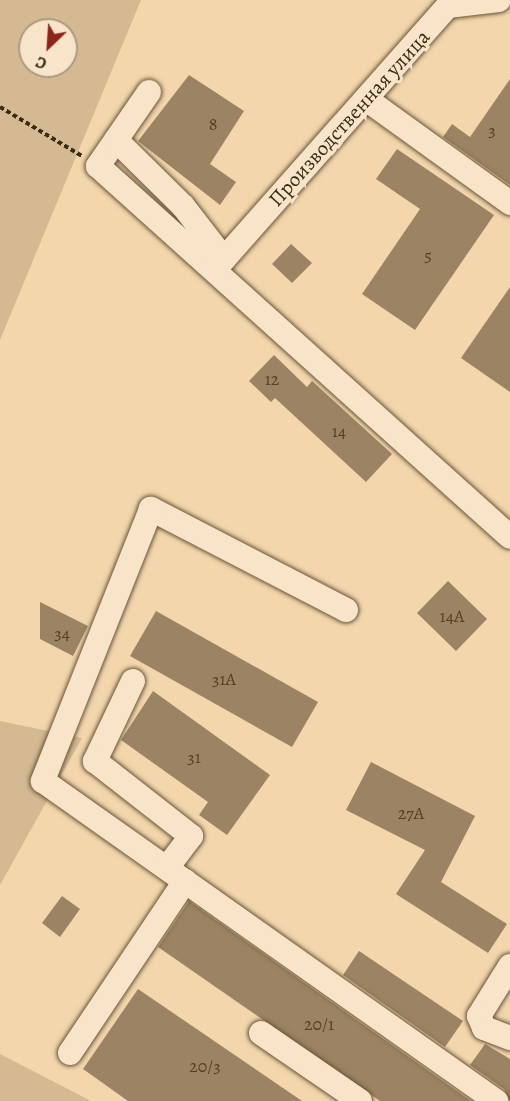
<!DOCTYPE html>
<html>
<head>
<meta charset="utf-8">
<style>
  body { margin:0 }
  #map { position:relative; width:510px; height:1101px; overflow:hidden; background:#f3d6ac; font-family:Alegreya,serif }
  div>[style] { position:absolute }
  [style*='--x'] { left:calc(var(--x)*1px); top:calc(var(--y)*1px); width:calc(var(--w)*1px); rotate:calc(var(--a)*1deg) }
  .green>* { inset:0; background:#d4b992 }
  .building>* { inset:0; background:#9c8363 }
  .path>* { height:4px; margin-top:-2px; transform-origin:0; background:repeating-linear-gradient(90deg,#3d2a13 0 4.5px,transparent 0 7.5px) }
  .roads { filter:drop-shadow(0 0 2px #6a5539) drop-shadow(0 0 2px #6a5539) }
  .minor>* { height:24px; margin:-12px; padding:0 12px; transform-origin:12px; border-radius:12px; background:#f7e4c9 }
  span { translate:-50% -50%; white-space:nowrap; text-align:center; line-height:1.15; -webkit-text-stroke:6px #f7e4c9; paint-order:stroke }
  .number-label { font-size:18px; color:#554027 }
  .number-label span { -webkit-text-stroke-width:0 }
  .street-label { font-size:21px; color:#3d2a13 }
  .north { position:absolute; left:18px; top:18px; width:60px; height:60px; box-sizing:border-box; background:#f7e4c9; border:2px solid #ad9a80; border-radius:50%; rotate:205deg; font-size:16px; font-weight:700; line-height:24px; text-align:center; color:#3d2a13 }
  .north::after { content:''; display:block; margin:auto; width:21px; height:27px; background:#8f2418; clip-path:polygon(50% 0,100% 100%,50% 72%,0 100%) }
</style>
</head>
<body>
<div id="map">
  <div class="green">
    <i style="clip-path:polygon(evenodd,0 0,141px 0,0 340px,0 0,30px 30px,66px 30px,66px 66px,30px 66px,30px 30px)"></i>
    <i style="clip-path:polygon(0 721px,82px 738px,0 885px)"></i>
    <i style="clip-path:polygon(0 1054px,91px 1101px,0 1101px)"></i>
  </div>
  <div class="building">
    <i style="clip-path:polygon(189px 75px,244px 111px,210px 164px,236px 182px,220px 205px,138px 141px)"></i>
    <i style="clip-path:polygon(510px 79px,510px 185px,443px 137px,452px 124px,470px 137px)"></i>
    <i style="clip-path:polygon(397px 149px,494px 215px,415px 330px,362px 294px,420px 209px,376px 179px)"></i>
    <i style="clip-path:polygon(291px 244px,312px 263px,292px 283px,272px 264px)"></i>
    <i style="clip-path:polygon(510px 287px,510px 392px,461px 358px)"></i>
    <i style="clip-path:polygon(274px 355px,307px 387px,312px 381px,392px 454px,366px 482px,275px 398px,271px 402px,249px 381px)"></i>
    <i style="clip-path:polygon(448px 581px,487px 619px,456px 651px,417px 613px)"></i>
    <i style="clip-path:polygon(40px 602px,88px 626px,73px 656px,40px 639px)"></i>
    <i style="clip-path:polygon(156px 611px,318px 702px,292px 747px,130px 656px)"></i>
    <i style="clip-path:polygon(153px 691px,270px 775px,227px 835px,199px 815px,208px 802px,121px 740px)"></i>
    <i style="clip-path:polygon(371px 762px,475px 816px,441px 882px,507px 924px,488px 953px,396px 894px,425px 850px,346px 810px)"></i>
    <i style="clip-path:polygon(62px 896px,80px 909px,60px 937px,42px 923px)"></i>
    <i style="clip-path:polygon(189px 901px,471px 1101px,380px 1101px,158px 947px)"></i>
    <i style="clip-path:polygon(359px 951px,463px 1021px,445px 1047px,343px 975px)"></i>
    <i style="clip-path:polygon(138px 989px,302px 1101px,128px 1101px,83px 1069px)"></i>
    <i style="clip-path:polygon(485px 1044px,510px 1059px,510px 1101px,504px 1089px,470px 1065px)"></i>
  </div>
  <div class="path">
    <i style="--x:0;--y:107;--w:96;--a:30.9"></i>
  </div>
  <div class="roads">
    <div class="minor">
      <i style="--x:149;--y:92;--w:90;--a:124.6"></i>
      <i style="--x:98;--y:166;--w:554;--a:42"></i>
      <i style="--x:366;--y:99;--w:178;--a:35.8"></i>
      <i style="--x:116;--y:140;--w:94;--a:44.6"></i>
      <i style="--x:183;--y:206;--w:67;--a:52.3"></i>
      <i style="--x:216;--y:268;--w:350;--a:-48.5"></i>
      <i style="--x:448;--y:6;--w:51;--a:-6.7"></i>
      <i style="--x:346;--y:610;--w:220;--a:-152.6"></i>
      <i style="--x:151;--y:509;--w:293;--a:111.7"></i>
      <i style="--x:43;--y:781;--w:555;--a:35.24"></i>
      <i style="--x:133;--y:681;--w:89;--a:115.4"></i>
      <i style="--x:95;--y:761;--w:122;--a:38"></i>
      <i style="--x:191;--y:836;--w:40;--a:127"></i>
      <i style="--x:510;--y:966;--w:59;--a:121.8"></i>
      <i style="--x:479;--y:1016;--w:13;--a:67"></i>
      <i style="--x:484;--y:1028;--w:28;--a:21"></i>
      <i style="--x:261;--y:1033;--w:120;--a:34.5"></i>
      <i style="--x:70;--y:1053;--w:207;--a:-56.2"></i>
    </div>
  </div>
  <div class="number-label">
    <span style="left:213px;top:124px">8</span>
    <span style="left:492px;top:130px">3</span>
    <span style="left:428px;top:255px">5</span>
    <span style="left:272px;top:379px">12</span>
    <span style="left:339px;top:431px">14</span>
    <span style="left:452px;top:616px">14А</span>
    <span style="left:62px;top:633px">34</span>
    <span style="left:224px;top:679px">31А</span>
    <span style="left:194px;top:757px">31</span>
    <span style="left:411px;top:813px">27А</span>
    <span style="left:319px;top:1024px">20/1</span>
    <span style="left:205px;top:1066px">20/3</span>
  </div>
  <div class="street-label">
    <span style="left:349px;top:118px;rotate:-48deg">Производственная улица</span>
  </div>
  <div class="north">С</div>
</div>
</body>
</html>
